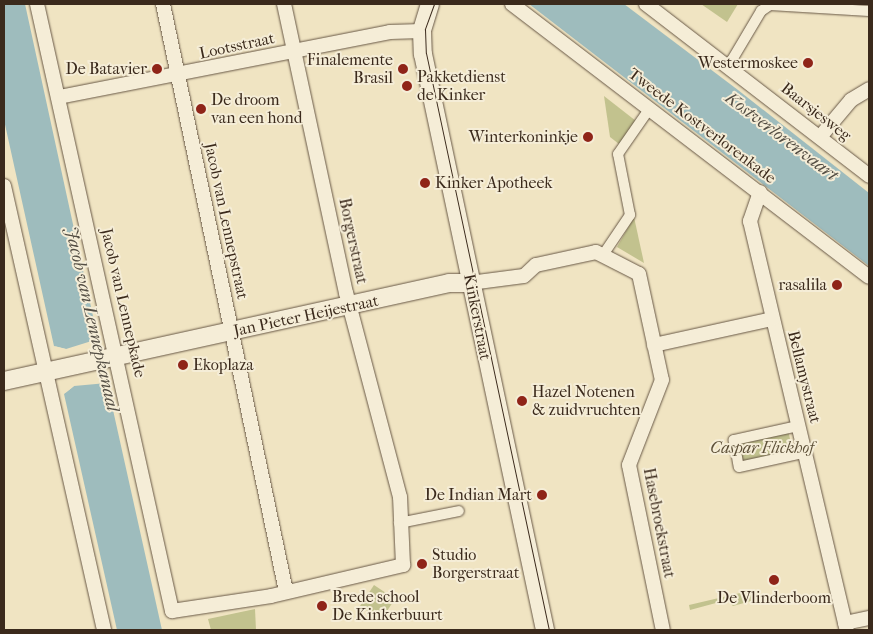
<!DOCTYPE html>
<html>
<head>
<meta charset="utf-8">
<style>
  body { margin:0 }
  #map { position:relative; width:873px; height:634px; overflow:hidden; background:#f0e4c2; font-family:"IM FELL French Canon",serif }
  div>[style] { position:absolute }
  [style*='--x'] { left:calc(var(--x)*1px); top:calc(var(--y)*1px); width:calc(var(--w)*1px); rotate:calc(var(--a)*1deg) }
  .green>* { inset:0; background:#c2c28e }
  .water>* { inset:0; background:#9ebcbd }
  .pier>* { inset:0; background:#f0e4c2 }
  .roads { filter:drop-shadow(0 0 1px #685846) drop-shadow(0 0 1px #685846) }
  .pedestrian>* { height:10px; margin:-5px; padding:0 5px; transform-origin:5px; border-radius:5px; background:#f5edd7 }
  .minor>* { height:14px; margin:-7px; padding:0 7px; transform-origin:7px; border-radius:7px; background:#f5edd7 }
  .tertiary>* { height:18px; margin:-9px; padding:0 9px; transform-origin:9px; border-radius:9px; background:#f5edd7 }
  .tram>* { height:1px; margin:-0.5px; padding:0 0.5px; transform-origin:0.5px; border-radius:0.5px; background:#3b2a1c }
  .dots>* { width:14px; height:14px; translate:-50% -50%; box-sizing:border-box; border:2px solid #f5edd7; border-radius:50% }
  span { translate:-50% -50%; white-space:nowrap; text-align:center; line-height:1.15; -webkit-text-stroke:4px #f5edd7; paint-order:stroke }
  .street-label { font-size:16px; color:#3b2a1c }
  .poi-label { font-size:16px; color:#3b2a1c }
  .right { translate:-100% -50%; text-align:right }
  .left { translate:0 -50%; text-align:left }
  .park-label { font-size:16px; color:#5d5038; font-style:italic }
  .water-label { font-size:18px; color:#544e44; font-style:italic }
  .frame { position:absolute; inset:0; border:5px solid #3b2a1c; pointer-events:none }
</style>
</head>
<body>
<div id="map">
  <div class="green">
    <i style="clip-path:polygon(701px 4px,738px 4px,727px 22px)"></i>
    <i style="clip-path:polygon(604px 96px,636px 121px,619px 144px,610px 137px)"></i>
    <i style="clip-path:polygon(634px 217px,644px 263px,617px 247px)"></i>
    <i style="clip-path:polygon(787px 425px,794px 458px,738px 470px,731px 438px)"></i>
    <i style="clip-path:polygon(374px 585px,395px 599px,381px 620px,360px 606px)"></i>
    <i style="clip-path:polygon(753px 590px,755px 600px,733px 606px,727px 600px,690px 610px,689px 605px)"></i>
    <i style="clip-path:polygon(255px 609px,256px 630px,211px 630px,208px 619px)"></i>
  </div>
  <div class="water">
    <i style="clip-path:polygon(4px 4px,25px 4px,98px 339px,91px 343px,99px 380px,107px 383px,162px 630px,117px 630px,64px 394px,74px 386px,66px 349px,54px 346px,4px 120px)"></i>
    <i style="clip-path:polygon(529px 4px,624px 4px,738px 90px,869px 193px,869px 266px)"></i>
  </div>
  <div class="pier">
    <i style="clip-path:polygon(98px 339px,94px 344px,101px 378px,107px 383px,74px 386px,64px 394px,72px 385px,64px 351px,54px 346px,66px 349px)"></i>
  </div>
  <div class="roads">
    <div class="pedestrian">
      <i style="--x:729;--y:65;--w:63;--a:-59.3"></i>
      <i style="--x:761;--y:11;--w:11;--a:-34"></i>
      <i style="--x:770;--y:5;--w:99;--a:3.5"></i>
      <i style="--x:605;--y:252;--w:45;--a:-56"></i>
      <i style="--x:630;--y:215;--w:62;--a:-101.1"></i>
      <i style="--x:618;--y:154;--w:56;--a:-55.2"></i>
      <i style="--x:798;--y:426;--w:66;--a:167.7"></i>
      <i style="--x:734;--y:440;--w:27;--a:80"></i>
      <i style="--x:739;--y:467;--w:66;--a:-12.3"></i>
      <i style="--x:399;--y:523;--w:61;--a:-11.3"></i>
    </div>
    <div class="minor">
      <i style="--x:37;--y:4;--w:622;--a:77.46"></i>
      <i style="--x:172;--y:611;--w:100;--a:-8.6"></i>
      <i style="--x:271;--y:596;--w:136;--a:-13.2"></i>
      <i style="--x:403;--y:565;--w:68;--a:-92.5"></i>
      <i style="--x:400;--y:497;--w:211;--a:-104.8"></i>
      <i style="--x:346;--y:293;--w:296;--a:-102.1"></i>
      <i style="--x:163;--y:4;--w:600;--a:78.17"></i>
      <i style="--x:512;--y:4;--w:449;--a:37.4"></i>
      <i style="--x:646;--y:4;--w:282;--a:37.6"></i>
      <i style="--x:59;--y:97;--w:337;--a:-11.1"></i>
      <i style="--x:390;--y:32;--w:32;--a:-2"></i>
      <i style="--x:820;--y:137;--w:48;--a:-50"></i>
      <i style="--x:851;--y:100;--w:21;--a:-31"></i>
      <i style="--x:4;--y:186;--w:455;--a:77.3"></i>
      <i style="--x:760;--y:192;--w:31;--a:109"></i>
      <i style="--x:750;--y:221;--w:420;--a:76.7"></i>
      <i style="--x:470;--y:283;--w:54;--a:-7.4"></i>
      <i style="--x:524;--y:276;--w:16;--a:-43"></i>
      <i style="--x:536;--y:265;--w:61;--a:-12.2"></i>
      <i style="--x:596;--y:252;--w:48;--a:27.1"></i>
      <i style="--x:639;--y:274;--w:108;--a:77.8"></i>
      <i style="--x:662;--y:380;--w:91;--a:111.2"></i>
      <i style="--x:629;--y:465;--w:168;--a:78.4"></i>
      <i style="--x:654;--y:345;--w:121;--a:-12.4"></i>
      <i style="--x:845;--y:623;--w:25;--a:-12"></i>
    </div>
    <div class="tertiary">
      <i style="--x:430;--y:4;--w:28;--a:107"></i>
      <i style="--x:422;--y:31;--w:23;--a:88"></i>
      <i style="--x:423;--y:54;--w:589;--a:78.04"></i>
      <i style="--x:4;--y:381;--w:456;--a:-12.4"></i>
      <i style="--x:449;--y:283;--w:21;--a:0"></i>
    </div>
  </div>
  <div class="tram">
    <i style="--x:434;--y:4;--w:27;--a:110"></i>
    <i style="--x:425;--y:29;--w:24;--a:88"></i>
    <i style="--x:426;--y:53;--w:590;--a:77.97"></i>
  </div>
  <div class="dots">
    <i style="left:808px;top:63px;background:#8f2418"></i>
    <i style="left:157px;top:69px;background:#8f2418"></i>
    <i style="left:403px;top:69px;background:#8f2418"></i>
    <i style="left:407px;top:86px;background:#8f2418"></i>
    <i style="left:201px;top:109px;background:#8f2418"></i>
    <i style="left:588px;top:137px;background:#8f2418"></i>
    <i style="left:425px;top:183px;background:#8f2418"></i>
    <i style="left:837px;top:285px;background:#8f2418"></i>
    <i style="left:183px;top:365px;background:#8f2418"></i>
    <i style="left:522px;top:401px;background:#8f2418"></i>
    <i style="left:542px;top:495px;background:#8f2418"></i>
    <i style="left:422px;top:564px;background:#8f2418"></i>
    <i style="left:774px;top:580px;background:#8f2418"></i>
    <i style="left:322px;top:606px;background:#8f2418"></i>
  </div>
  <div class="street-label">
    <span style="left:237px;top:46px;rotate:-12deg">Lootsstraat</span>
    <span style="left:816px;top:112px;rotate:38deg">Baarsjesweg</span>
    <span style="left:702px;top:126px;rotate:37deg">Tweede Kostverlorenkade</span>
    <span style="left:226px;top:221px;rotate:78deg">Jacob van Lennepstraat</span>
    <span style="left:353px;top:241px;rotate:78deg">Borgerstraat</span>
    <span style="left:123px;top:303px;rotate:77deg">Jacob van Lennepkade</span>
    <span style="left:306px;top:316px;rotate:-12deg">Jan Pieter Heijestraat</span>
    <span style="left:477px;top:317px;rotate:79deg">Kinkerstraat</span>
    <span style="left:804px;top:377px;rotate:76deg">Bellamystraat</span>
    <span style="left:659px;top:523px;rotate:79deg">Hasebroekstraat</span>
  </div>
  <div class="poi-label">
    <span class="right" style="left:393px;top:69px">Finalemente<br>Brasil</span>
    <span class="right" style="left:798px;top:63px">Westermoskee</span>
    <span class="right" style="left:147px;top:69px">De Batavier</span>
    <span class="left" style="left:417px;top:86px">Pakketdienst<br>de Kinker</span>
    <span class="left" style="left:211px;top:109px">De droom<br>van een hond</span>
    <span class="right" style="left:578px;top:137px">Winterkoninkje</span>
    <span class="left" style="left:435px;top:183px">Kinker Apotheek</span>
    <span class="right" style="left:827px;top:285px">rasalila</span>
    <span class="left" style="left:193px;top:365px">Ekoplaza</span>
    <span class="left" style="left:532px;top:401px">Hazel Notenen<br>&amp; zuidvruchten</span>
    <span class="right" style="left:532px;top:495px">De Indian Mart</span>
    <span class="left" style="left:432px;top:564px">Studio<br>Borgerstraat</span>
    <span class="left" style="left:332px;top:606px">Brede school<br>De Kinkerbuurt</span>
    <span style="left:774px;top:598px">De Vlinderboom</span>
  </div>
  <div class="park-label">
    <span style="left:762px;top:448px">Caspar Flickhof</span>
  </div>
  <div class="water-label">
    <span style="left:781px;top:137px;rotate:37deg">Kostverlorenvaart</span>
    <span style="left:91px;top:319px;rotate:77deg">Jacob van Lennepkanaal</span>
  </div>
  <div class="frame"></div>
</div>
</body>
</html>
